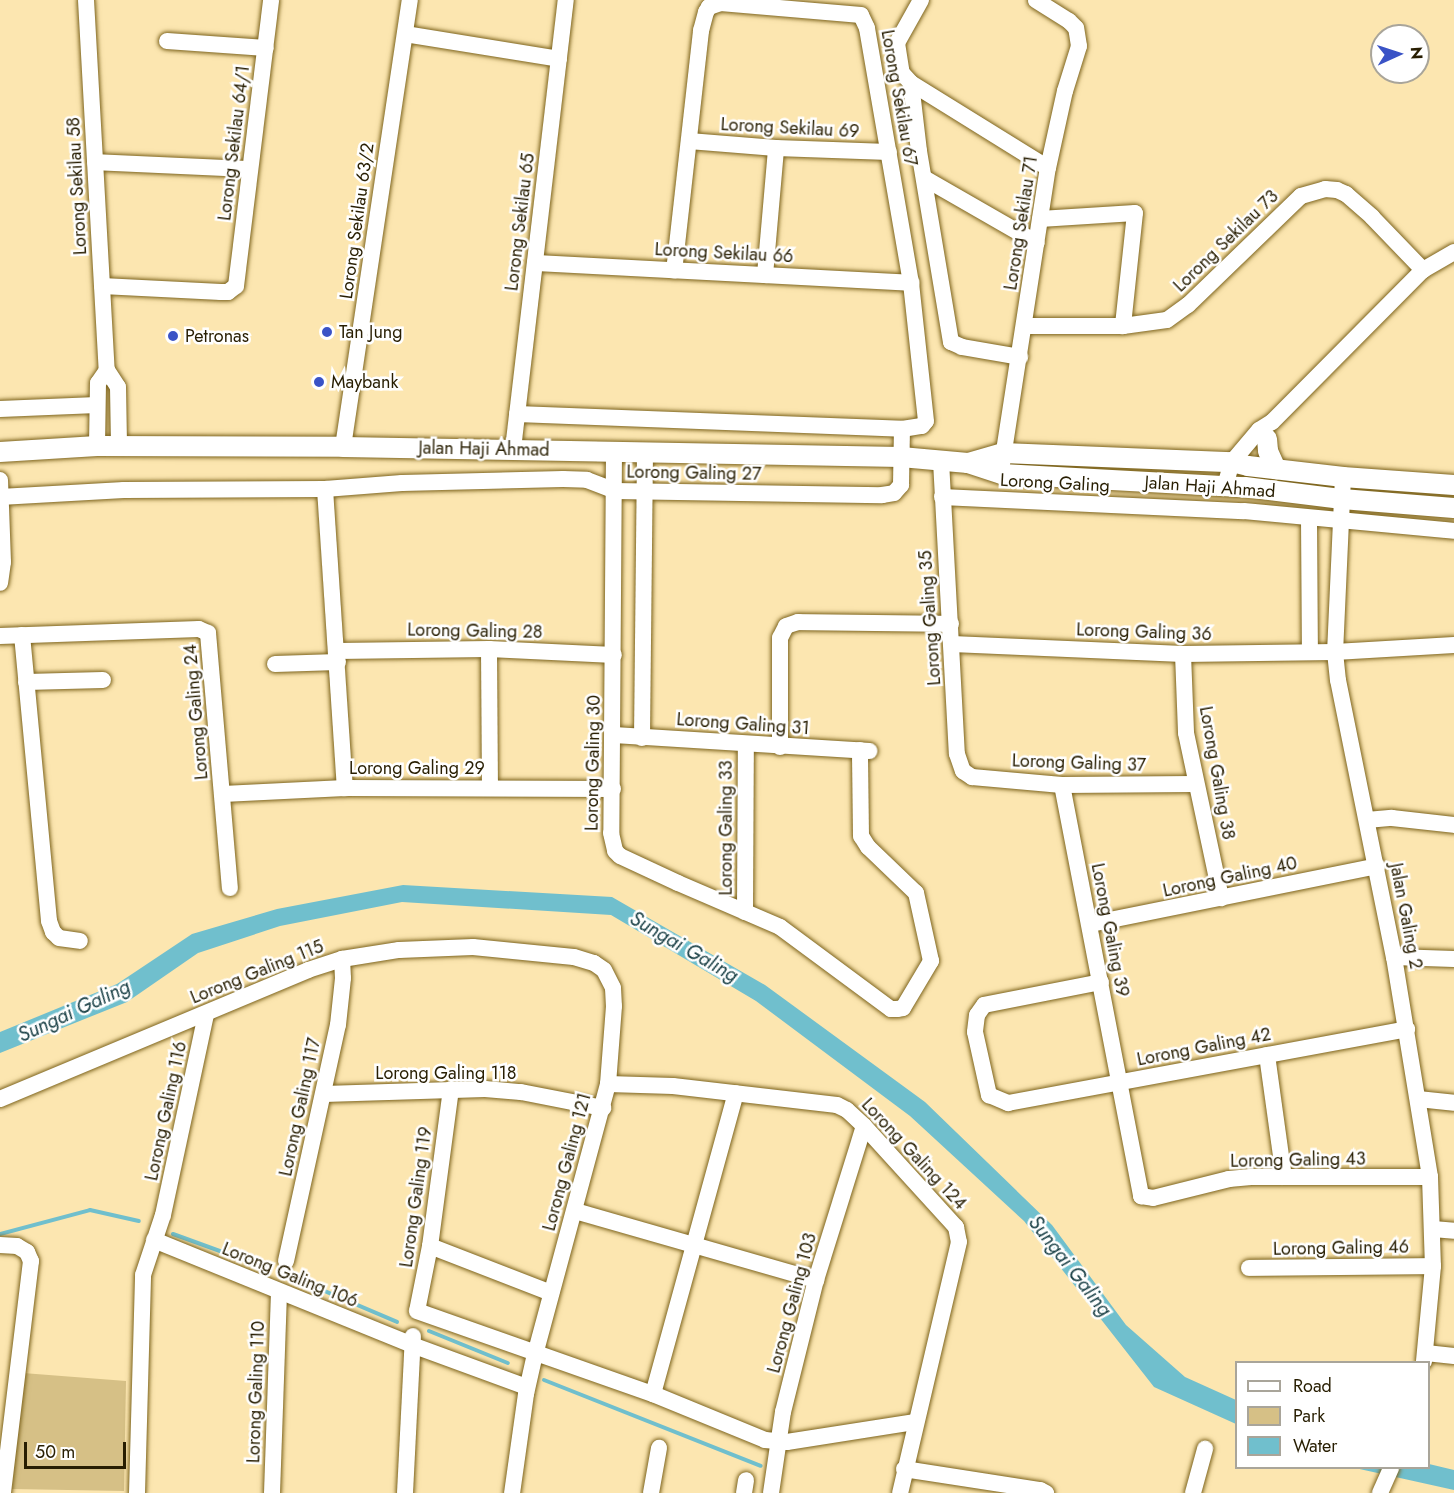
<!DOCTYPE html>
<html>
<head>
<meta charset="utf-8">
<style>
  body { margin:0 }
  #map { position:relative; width:1454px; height:1493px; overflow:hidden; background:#fce6b0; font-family:Jost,sans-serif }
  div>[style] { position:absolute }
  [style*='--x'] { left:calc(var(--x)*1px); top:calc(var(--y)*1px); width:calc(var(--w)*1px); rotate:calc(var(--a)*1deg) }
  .green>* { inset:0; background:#d6c086 }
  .water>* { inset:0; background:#70bfcd }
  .stream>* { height:4px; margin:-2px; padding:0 2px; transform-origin:2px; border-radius:2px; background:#70bfcd }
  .roads { filter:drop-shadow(0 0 2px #7d641d) drop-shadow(0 0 2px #7d641d) }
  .minor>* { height:16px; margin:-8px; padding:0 8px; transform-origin:8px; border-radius:8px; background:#fff }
  .tertiary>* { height:20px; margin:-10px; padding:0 10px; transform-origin:10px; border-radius:10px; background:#fff }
  .dots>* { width:16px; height:16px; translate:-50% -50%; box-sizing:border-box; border:3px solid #fff; border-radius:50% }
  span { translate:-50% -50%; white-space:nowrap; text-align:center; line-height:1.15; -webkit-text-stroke:5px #fff; paint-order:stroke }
  .street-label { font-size:18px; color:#281e02 }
  .poi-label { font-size:18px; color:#281e02 }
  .left { translate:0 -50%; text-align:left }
  .water-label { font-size:20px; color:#163d43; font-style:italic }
  .legend { position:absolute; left:1235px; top:1361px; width:195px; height:108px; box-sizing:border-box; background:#fff; border:2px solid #a9a59a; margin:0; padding:8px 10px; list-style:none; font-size:18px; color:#281e02 }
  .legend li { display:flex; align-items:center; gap:12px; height:30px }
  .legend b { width:30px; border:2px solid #a9a59a }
  .north { position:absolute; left:1370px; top:24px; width:60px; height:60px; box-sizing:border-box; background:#fff; border:2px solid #a9a59a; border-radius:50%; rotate:87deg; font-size:16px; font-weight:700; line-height:24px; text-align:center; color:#281e02 }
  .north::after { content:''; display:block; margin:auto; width:21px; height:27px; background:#3a53c6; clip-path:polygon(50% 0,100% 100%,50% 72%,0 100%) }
  .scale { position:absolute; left:24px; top:1442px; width:102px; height:27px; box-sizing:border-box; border:3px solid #281e02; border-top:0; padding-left:8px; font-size:18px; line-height:21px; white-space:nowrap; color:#281e02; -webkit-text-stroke:4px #fff; paint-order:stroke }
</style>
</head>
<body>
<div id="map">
  <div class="green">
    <i style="clip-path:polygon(23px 1373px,126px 1381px,124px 1491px,12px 1489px)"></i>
  </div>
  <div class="water">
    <i style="clip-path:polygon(403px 885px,612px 897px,765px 985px,925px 1102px,1052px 1225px,1126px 1325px,1185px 1377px,1236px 1400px,1236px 1424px,1154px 1387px,1024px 1221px,910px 1116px,756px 1001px,611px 915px,402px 902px,280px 926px,198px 953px,127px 1002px,0 1053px,0 1032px,117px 984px,192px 934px,277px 909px)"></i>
    <i style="clip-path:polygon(1429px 1464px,1454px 1470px,1454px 1490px,1355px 1468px,1428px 1468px)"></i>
  </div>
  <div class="stream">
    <i style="--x:0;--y:1234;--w:93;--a:-14.9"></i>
    <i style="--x:90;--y:1210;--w:50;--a:12.7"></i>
    <i style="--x:173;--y:1234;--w:97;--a:19.9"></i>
    <i style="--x:294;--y:1278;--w:112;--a:23.1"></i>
    <i style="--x:429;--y:1331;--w:85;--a:22.1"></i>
    <i style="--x:544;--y:1380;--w:233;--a:21.6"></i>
  </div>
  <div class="roads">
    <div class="minor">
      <i style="--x:86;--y:0;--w:371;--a:86.8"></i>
      <i style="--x:107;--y:370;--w:20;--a:57"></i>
      <i style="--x:118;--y:387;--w:60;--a:89"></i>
      <i style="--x:921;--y:0;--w:49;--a:119.2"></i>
      <i style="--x:897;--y:43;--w:30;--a:81"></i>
      <i style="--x:902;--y:73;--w:13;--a:48"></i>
      <i style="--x:911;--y:83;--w:161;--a:31.8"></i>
      <i style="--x:405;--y:34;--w:156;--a:9.2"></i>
      <i style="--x:167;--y:41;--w:99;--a:4"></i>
      <i style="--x:911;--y:83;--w:68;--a:83.3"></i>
      <i style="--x:919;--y:151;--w:194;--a:80.5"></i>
      <i style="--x:951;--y:342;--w:12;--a:24"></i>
      <i style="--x:962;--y:347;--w:59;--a:9.8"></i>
      <i style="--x:689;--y:141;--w:87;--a:4.6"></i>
      <i style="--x:776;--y:148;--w:113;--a:2"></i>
      <i style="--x:95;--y:162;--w:155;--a:2.6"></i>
      <i style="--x:924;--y:178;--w:130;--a:29.9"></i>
      <i style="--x:1040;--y:219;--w:95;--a:-3.6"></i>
      <i style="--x:1135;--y:213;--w:114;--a:96.1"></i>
      <i style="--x:535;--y:263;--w:377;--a:3"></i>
      <i style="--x:765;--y:275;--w:127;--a:-85"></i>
      <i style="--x:102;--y:286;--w:119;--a:2.9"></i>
      <i style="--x:221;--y:292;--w:7;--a:0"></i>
      <i style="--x:228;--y:292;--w:10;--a:-37"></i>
      <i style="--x:236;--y:286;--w:288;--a:-83"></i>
      <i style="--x:1025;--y:326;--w:98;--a:0"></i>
      <i style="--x:1123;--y:326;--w:44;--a:-7.8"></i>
      <i style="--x:1167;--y:320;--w:26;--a:-36"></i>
      <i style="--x:1188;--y:305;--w:157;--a:-44"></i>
      <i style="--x:1301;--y:196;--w:25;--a:-16"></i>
      <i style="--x:1325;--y:189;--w:12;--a:5"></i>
      <i style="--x:1337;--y:190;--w:10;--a:24"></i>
      <i style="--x:1346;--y:194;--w:35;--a:41"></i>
      <i style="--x:1372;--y:217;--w:74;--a:46.1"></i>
      <i style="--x:0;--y:409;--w:97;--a:-2.4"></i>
      <i style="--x:517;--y:414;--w:385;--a:2.2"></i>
      <i style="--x:902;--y:429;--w:20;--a:-9"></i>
      <i style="--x:922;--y:426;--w:6;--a:-51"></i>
      <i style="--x:926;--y:421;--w:139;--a:-96.2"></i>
      <i style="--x:911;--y:283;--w:259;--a:-99.8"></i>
      <i style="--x:867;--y:28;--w:14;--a:-115"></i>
      <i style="--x:861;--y:15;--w:141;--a:-175.1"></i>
      <i style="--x:721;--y:3;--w:13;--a:162"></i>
      <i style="--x:709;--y:7;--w:6;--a:121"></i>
      <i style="--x:706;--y:12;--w:20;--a:105"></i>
      <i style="--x:701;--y:31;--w:241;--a:96.4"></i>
      <i style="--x:97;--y:446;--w:63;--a:-89.1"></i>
      <i style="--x:98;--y:383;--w:16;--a:-55"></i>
      <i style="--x:343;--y:447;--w:452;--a:-81.5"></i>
      <i style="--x:513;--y:449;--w:452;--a:-83.3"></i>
      <i style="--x:614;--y:451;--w:382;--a:90.4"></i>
      <i style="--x:611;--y:833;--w:18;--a:77"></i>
      <i style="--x:615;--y:851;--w:7;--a:45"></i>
      <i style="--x:620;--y:856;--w:64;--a:25"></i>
      <i style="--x:678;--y:883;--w:111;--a:23.3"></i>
      <i style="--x:780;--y:927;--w:138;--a:36.5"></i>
      <i style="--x:891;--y:1009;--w:6;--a:0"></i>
      <i style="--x:897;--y:1009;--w:6;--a:-9"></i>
      <i style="--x:903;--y:1008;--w:55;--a:-59.2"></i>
      <i style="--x:931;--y:961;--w:70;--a:-102.4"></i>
      <i style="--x:916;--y:893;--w:66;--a:-136.2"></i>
      <i style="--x:868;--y:847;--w:13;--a:-122"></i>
      <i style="--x:861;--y:836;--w:86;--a:-90.7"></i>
      <i style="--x:941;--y:461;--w:293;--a:86.9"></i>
      <i style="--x:957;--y:754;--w:18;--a:71"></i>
      <i style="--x:963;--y:771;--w:11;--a:34"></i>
      <i style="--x:972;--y:777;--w:90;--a:5.1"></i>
      <i style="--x:1062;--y:785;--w:133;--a:-0.4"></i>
      <i style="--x:1002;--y:464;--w:300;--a:-81.2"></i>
      <i style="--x:1048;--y:168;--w:79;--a:-77.6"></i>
      <i style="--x:1065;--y:91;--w:47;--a:-72.7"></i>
      <i style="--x:1079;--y:46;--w:18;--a:-99"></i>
      <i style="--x:1076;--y:28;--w:10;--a:-135"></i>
      <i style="--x:1069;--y:21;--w:39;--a:-148"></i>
      <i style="--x:1343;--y:477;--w:175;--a:92.6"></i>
      <i style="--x:1335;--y:652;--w:28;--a:84"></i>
      <i style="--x:1338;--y:680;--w:283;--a:78.6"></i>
      <i style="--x:1394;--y:957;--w:223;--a:80.7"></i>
      <i style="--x:1430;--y:1177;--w:89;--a:88.1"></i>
      <i style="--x:1433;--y:1266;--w:96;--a:95.4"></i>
      <i style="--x:0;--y:480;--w:82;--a:87.9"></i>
      <i style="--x:3;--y:562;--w:21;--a:98"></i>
      <i style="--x:1225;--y:486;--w:25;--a:-74"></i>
      <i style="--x:1232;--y:462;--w:42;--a:-49.8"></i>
      <i style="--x:1259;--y:430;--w:15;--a:-32"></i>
      <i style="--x:1272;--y:422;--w:214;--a:-45.2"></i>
      <i style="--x:1423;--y:270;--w:36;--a:-30"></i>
      <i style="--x:325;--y:489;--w:300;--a:86.2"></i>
      <i style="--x:0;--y:497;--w:124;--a:-3.2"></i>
      <i style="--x:124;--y:490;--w:201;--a:-0.3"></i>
      <i style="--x:325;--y:489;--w:77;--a:-4.5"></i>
      <i style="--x:402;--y:483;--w:161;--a:-1.4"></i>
      <i style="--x:563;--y:479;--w:24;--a:2"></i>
      <i style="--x:587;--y:480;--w:30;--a:21"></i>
      <i style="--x:615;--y:491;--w:267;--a:0.9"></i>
      <i style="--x:882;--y:495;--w:12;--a:-9"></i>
      <i style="--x:894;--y:493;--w:11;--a:-49"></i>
      <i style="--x:901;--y:485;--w:56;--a:-89"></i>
      <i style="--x:942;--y:497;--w:302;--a:2.7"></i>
      <i style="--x:1244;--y:511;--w:211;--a:5.4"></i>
      <i style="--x:1309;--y:519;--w:133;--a:89.6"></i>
      <i style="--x:22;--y:635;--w:287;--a:84.6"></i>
      <i style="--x:49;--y:921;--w:12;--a:70"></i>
      <i style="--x:53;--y:932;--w:8;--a:45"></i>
      <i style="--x:59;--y:938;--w:21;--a:8"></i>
      <i style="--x:0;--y:636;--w:199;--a:-2"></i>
      <i style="--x:199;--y:629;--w:10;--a:24"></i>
      <i style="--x:208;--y:633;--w:256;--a:85.1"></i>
      <i style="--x:952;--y:644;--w:231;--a:2.5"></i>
      <i style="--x:1183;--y:654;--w:152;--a:-0.8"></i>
      <i style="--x:1335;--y:652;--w:119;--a:-3.4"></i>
      <i style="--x:489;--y:649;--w:139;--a:89.6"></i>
      <i style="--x:337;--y:651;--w:152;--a:-0.8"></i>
      <i style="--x:489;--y:649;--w:125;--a:2.7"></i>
      <i style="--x:1183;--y:654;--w:79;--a:87.8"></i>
      <i style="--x:1186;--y:733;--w:169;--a:78"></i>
      <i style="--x:275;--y:664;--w:63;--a:-1.8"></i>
      <i style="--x:26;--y:682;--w:77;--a:-1.5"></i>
      <i style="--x:614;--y:735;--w:256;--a:3.6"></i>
      <i style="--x:642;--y:738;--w:286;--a:-89.4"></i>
      <i style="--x:780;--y:747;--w:109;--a:-90"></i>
      <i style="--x:780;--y:638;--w:13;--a:-63"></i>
      <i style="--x:786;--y:626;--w:13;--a:-18"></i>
      <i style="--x:798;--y:622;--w:153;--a:0.7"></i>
      <i style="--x:1062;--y:785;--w:419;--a:79.1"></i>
      <i style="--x:1141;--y:1196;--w:12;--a:9"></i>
      <i style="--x:1153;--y:1198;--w:78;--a:-14"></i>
      <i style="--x:1229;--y:1179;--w:22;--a:-5"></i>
      <i style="--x:1251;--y:1177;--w:179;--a:0"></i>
      <i style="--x:223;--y:794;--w:122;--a:-2.8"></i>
      <i style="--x:345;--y:788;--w:268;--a:0.2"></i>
      <i style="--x:1367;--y:820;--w:25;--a:-5"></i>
      <i style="--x:1392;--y:818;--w:62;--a:6.4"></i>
      <i style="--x:745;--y:912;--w:167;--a:-89.7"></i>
      <i style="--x:1090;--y:924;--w:293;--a:-11.4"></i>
      <i style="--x:1394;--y:957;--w:60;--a:1.9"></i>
      <i style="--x:1101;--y:982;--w:119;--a:168.9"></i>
      <i style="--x:984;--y:1005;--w:12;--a:125"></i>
      <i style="--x:977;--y:1015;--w:17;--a:97"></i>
      <i style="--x:975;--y:1032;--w:65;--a:77.5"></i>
      <i style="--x:989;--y:1095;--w:21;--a:23"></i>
      <i style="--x:1008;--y:1103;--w:406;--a:-10.5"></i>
      <i style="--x:1267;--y:1055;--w:123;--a:82.1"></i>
      <i style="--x:608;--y:1084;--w:65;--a:1.8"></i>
      <i style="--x:673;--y:1086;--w:165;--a:6.6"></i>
      <i style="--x:837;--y:1105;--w:11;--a:27"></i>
      <i style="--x:847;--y:1110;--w:23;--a:43"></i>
      <i style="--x:864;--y:1126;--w:137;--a:47.7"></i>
      <i style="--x:956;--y:1227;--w:15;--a:79"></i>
      <i style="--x:959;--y:1242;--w:258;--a:103.2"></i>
      <i style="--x:451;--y:1089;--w:158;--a:97.6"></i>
      <i style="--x:430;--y:1246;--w:66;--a:101.3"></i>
      <i style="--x:417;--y:1311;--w:250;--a:19.4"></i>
      <i style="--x:653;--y:1394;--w:121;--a:22.3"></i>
      <i style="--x:765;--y:1440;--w:22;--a:5"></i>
      <i style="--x:787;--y:1442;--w:130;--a:-8.9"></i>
      <i style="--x:324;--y:1094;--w:161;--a:-1.8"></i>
      <i style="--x:485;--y:1089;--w:36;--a:5"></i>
      <i style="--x:521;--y:1092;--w:84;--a:11"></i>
      <i style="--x:0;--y:1099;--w:334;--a:-22.7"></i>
      <i style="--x:308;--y:970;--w:36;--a:-18"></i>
      <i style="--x:342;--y:959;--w:58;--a:-9"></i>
      <i style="--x:399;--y:950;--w:74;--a:-2.3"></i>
      <i style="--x:473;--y:947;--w:101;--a:5.7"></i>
      <i style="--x:574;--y:957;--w:21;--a:17"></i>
      <i style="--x:594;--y:963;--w:12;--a:35"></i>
      <i style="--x:604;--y:970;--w:20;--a:63"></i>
      <i style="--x:613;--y:988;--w:18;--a:87"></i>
      <i style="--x:614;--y:1006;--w:78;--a:94.4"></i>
      <i style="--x:608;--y:1084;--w:280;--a:105.1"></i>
      <i style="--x:535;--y:1354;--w:41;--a:102.7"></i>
      <i style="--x:526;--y:1394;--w:100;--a:98"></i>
      <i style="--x:1418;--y:1099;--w:36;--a:6"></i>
      <i style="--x:575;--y:1211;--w:251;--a:16"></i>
      <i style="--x:1433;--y:1229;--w:21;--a:5"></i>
      <i style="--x:154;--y:1240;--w:279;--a:22.1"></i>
      <i style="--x:412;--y:1345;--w:122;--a:20.1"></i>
      <i style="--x:0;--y:1245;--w:17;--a:3"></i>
      <i style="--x:17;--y:1246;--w:12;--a:31"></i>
      <i style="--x:27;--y:1252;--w:10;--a:66"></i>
      <i style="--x:31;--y:1261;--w:234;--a:96.9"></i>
      <i style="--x:430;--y:1246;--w:130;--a:21.2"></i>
      <i style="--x:286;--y:1261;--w:242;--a:-77.6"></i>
      <i style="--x:338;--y:1025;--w:47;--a:-83.9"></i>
      <i style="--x:343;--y:978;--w:19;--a:-93"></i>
      <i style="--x:1249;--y:1268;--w:184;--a:-0.6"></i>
      <i style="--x:1426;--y:1353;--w:28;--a:6"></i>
      <i style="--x:653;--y:1394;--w:312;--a:-74.6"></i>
      <i style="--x:904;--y:1469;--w:138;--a:8.8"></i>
      <i style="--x:1040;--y:1490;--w:7;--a:27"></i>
      <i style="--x:137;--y:1493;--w:218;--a:-88.4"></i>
      <i style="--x:143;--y:1275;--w:63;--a:-71.6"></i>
      <i style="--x:163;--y:1215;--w:205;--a:-77.9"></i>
      <i style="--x:272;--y:1493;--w:201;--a:-88"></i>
      <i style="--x:405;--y:1493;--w:157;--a:-87.1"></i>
      <i style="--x:651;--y:1493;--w:46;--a:-79.9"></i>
      <i style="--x:744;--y:1493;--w:13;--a:-81"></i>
      <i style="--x:771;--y:1493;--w:82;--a:-81.6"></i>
      <i style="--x:783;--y:1412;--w:136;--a:-76"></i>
      <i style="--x:816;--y:1280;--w:161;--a:-72.7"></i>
      <i style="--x:1193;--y:1493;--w:46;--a:-74.7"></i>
      <i style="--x:1380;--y:1493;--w:27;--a:-66"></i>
    </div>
    <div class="tertiary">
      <i style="--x:1267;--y:439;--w:12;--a:85"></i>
      <i style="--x:1268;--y:451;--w:20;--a:66"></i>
      <i style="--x:0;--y:452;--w:97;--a:-3.5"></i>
      <i style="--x:97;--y:446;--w:246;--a:0.2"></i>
      <i style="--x:343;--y:447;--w:558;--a:1.03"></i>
      <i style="--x:901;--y:457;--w:67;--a:5.1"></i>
      <i style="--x:968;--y:463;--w:36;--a:18"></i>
      <i style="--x:1002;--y:474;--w:243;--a:3.1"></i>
      <i style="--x:1245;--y:487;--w:98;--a:7.1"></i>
      <i style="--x:1342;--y:499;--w:112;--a:4.6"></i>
      <i style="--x:968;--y:463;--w:36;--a:-16"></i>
      <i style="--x:1003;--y:453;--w:229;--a:2.3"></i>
      <i style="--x:1232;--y:462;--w:16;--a:14"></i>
      <i style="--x:1248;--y:466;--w:96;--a:6.6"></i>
      <i style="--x:1343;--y:477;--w:111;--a:4.1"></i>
    </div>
  </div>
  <div class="dots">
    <i style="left:327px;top:332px;background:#3a53c6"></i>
    <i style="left:173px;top:336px;background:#3a53c6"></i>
    <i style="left:319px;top:382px;background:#3a53c6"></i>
  </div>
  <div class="street-label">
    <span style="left:899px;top:98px;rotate:80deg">Lorong Sekilau 67</span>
    <span style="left:790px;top:128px;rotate:3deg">Lorong Sekilau 69</span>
    <span style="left:234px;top:143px;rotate:-83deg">Lorong Sekilau 64/1</span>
    <span style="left:77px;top:186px;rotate:-93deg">Lorong Sekilau 58</span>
    <span style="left:357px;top:221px;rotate:-82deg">Lorong Sekilau 63/2</span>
    <span style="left:520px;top:222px;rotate:-83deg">Lorong Sekilau 65</span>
    <span style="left:1021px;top:223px;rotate:-81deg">Lorong Sekilau 71</span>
    <span style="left:1226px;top:241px;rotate:-44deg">Lorong Sekilau 73</span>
    <span style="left:724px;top:253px;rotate:3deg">Lorong Sekilau 66</span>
    <span style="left:484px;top:449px;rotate:1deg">Jalan Haji Ahmad</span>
    <span style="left:694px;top:473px;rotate:1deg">Lorong Galing 27</span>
    <span style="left:1055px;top:483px;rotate:3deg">Lorong Galing</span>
    <span style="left:1210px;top:487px;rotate:4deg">Jalan Haji Ahmad</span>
    <span style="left:930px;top:618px;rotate:-94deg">Lorong Galing 35</span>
    <span style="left:475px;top:631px;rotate:1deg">Lorong Galing 28</span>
    <span style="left:1144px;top:632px;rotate:2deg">Lorong Galing 36</span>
    <span style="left:196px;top:712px;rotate:-95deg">Lorong Galing 24</span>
    <span style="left:743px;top:724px;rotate:4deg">Lorong Galing 31</span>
    <span style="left:593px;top:763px;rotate:-89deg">Lorong Galing 30</span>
    <span style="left:1079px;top:763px;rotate:2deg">Lorong Galing 37</span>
    <span style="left:417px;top:768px">Lorong Galing 29</span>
    <span style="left:1217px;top:773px;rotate:80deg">Lorong Galing 38</span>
    <span style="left:726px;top:828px;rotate:-90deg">Lorong Galing 33</span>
    <span style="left:1230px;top:877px;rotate:-12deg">Lorong Galing 40</span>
    <span style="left:1406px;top:916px;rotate:79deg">Jalan Galing 2</span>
    <span style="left:1110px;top:930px;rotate:79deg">Lorong Galing 39</span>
    <span style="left:257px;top:972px;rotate:-22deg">Lorong Galing 115</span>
    <span style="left:1204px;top:1047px;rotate:-11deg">Lorong Galing 42</span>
    <span style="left:446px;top:1073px">Lorong Galing 118</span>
    <span style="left:300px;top:1107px;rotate:-78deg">Lorong Galing 117</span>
    <span style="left:166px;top:1111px;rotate:-78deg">Lorong Galing 116</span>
    <span style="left:914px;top:1154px;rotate:47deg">Lorong Galing 124</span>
    <span style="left:1298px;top:1160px;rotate:-1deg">Lorong Galing 43</span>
    <span style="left:567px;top:1162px;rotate:-75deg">Lorong Galing 121</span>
    <span style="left:416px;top:1197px;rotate:-82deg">Lorong Galing 119</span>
    <span style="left:1341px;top:1248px;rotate:-1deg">Lorong Galing 46</span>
    <span style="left:290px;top:1275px;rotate:22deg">Lorong Galing 106</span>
    <span style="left:792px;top:1303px;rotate:-75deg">Lorong Galing 103</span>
    <span style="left:256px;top:1392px;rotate:-88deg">Lorong Galing 110</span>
  </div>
  <div class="poi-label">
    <span class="left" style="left:339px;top:332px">Tan Jung</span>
    <span class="left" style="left:185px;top:336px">Petronas</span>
    <span class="left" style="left:331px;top:382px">Maybank</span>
  </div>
  <div class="water-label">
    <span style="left:684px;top:947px;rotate:30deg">Sungai Galing</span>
    <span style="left:74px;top:1011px;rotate:-25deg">Sungai Galing</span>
    <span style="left:1070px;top:1266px;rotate:52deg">Sungai Galing</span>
  </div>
  <ul class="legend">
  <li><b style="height:8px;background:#fff"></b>Road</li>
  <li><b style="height:16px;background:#d6c086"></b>Park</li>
  <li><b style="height:16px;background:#70bfcd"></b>Water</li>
  </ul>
  <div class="north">N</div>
  <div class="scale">50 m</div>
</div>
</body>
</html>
